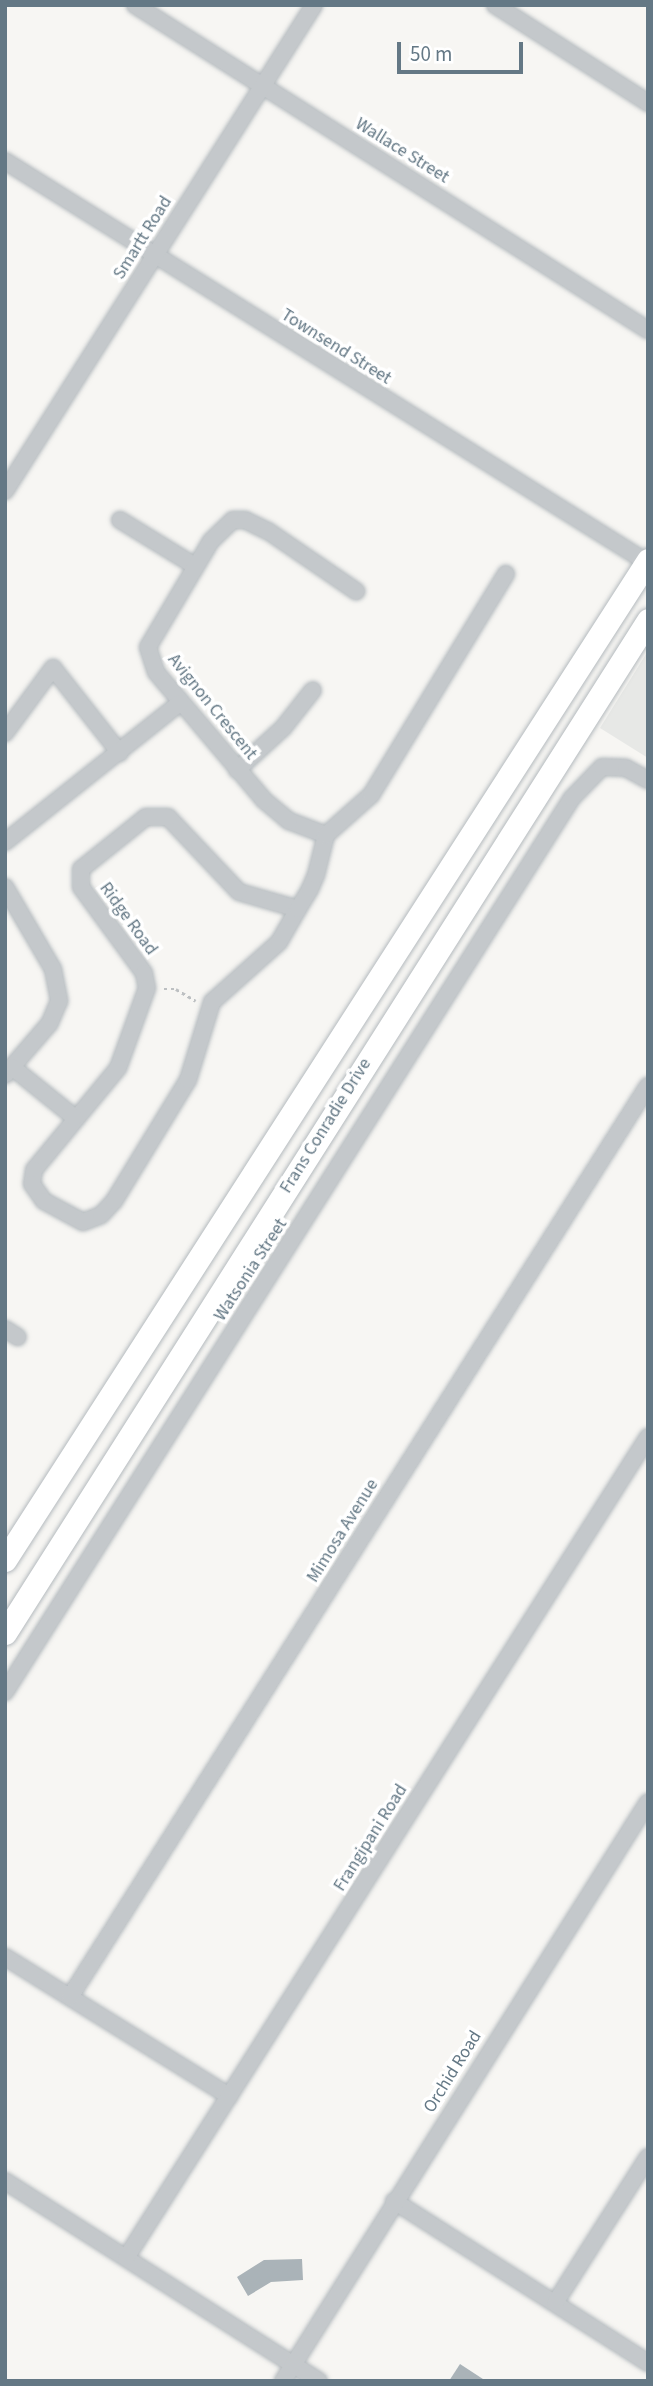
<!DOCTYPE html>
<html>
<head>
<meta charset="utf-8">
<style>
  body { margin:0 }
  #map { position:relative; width:653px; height:2386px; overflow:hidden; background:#f7f6f3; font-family:"Source Sans 3",sans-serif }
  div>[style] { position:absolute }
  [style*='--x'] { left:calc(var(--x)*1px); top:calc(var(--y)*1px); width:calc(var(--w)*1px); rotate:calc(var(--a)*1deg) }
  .built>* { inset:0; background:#e7e8e6 }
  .building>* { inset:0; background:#aab3b8 }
  .path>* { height:2.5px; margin-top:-1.25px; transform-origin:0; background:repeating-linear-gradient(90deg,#bdc0c2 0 3.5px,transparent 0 7px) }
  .roads { filter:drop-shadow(0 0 2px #b4babe) drop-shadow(0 0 2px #b4babe) }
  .street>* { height:16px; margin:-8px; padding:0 8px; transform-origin:8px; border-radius:8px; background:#c4c8cb }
  .secondary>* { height:23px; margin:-11.5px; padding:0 11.5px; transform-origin:11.5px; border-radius:11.5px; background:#fff }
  span { translate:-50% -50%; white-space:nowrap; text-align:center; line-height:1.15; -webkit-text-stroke:7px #fff; paint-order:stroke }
  .street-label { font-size:18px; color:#647885 }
  .frame { position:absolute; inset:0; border:7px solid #647885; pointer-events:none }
  .scale { position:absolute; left:397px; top:42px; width:126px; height:32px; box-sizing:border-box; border:4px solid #647885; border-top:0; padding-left:9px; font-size:21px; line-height:24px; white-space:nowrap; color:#647885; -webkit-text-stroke:5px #fff; paint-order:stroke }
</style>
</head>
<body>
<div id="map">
  <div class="built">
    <i style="clip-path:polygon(648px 651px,648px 758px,600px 728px)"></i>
  </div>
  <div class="building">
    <i style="clip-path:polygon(302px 2259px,303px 2280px,271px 2282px,248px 2296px,237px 2277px,264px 2260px)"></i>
    <i style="clip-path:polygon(460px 2364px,486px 2381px,449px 2381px)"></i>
  </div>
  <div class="path">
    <i style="--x:164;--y:989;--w:12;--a:0"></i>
    <i style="--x:176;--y:989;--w:23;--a:31"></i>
  </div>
  <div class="roads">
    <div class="street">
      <i style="--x:135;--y:5;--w:607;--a:32.36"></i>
      <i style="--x:495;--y:5;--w:182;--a:32.6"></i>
      <i style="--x:5;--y:161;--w:758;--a:32.01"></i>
      <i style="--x:5;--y:491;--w:576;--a:-57.55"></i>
      <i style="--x:120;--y:520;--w:88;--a:31.5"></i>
      <i style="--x:5;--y:733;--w:81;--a:-53.6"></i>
      <i style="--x:53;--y:668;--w:108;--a:51.8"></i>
      <i style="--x:237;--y:770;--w:62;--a:-42.4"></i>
      <i style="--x:283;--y:728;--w:48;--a:-51.7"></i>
      <i style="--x:326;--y:835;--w:40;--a:-159"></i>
      <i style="--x:289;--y:821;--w:33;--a:-140"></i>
      <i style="--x:264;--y:800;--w:167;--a:-130.2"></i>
      <i style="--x:156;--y:672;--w:26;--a:-108"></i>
      <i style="--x:148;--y:647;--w:123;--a:-59.3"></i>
      <i style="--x:211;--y:541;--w:30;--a:-44"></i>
      <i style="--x:233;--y:520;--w:12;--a:0"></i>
      <i style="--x:245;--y:520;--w:25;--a:26"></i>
      <i style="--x:268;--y:531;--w:107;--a:34.3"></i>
      <i style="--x:5;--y:842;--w:223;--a:-38.5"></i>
      <i style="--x:5;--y:887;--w:95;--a:59.7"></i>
      <i style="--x:53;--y:969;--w:33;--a:79"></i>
      <i style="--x:59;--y:1001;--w:25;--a:113"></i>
      <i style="--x:49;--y:1024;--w:67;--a:130.8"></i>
      <i style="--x:298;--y:909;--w:61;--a:-163.9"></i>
      <i style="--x:239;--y:892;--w:103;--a:-133.4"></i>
      <i style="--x:168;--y:817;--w:22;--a:180"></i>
      <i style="--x:146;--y:817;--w:83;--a:141.3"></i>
      <i style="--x:81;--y:869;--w:18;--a:90"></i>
      <i style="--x:81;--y:887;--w:107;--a:53.8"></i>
      <i style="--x:144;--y:973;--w:15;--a:79"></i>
      <i style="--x:147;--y:988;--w:85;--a:109.9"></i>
      <i style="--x:118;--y:1068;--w:132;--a:129.5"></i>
      <i style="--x:34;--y:1170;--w:14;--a:98"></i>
      <i style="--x:32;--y:1184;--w:21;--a:55"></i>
      <i style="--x:44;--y:1201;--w:44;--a:28.3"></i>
      <i style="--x:83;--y:1222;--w:19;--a:-21"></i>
      <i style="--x:101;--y:1215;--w:19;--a:-47"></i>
      <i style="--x:114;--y:1201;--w:142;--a:-58.6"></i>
      <i style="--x:188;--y:1080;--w:82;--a:-72.9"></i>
      <i style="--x:212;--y:1002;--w:90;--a:-41.8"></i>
      <i style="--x:279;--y:942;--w:38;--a:-60"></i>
      <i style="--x:298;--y:909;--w:23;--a:-59"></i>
      <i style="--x:310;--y:889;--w:15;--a:-67"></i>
      <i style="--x:316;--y:875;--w:41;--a:-76"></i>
      <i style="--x:326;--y:835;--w:60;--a:-41.6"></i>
      <i style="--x:371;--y:795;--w:259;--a:-58.6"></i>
      <i style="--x:12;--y:1067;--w:80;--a:38.9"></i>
      <i style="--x:5;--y:1329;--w:15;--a:32"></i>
      <i style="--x:5;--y:1692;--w:1059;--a:-57.62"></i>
      <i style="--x:572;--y:798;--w:43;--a:-45.9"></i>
      <i style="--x:602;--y:767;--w:24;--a:2"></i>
      <i style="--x:626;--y:768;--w:25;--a:29"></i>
      <i style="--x:5;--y:1957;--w:264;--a:31.8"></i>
      <i style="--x:70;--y:1997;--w:1079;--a:-57.61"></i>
      <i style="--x:5;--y:2181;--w:372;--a:32.5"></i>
      <i style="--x:394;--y:2201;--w:301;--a:32.5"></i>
      <i style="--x:126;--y:2258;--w:973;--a:-57.55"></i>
      <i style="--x:555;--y:2303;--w:173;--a:-57.5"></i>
      <i style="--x:283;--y:2381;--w:684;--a:-57.77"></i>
    </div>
    <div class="secondary">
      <i style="--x:5;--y:1560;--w:1189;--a:-57.26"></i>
      <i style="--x:5;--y:1633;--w:1200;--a:-57.59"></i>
    </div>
  </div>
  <div class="street-label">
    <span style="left:402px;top:151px;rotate:32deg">Wallace Street</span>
    <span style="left:143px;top:238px;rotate:-58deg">Smartt Road</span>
    <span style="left:336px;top:347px;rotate:32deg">Townsend Street</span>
    <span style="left:212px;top:707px;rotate:51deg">Avignon Crescent</span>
    <span style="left:128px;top:919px;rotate:54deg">Ridge Road</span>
    <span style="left:326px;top:1126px;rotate:-58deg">Frans Conradie Drive</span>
    <span style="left:251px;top:1270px;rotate:-57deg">Watsonia Street</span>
    <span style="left:343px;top:1531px;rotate:-58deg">Mimosa Avenue</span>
    <span style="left:371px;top:1838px;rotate:-58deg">Frangipani Road</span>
    <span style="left:453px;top:2072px;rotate:-58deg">Orchid Road</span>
  </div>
  <div class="frame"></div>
  <div class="scale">50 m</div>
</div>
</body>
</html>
